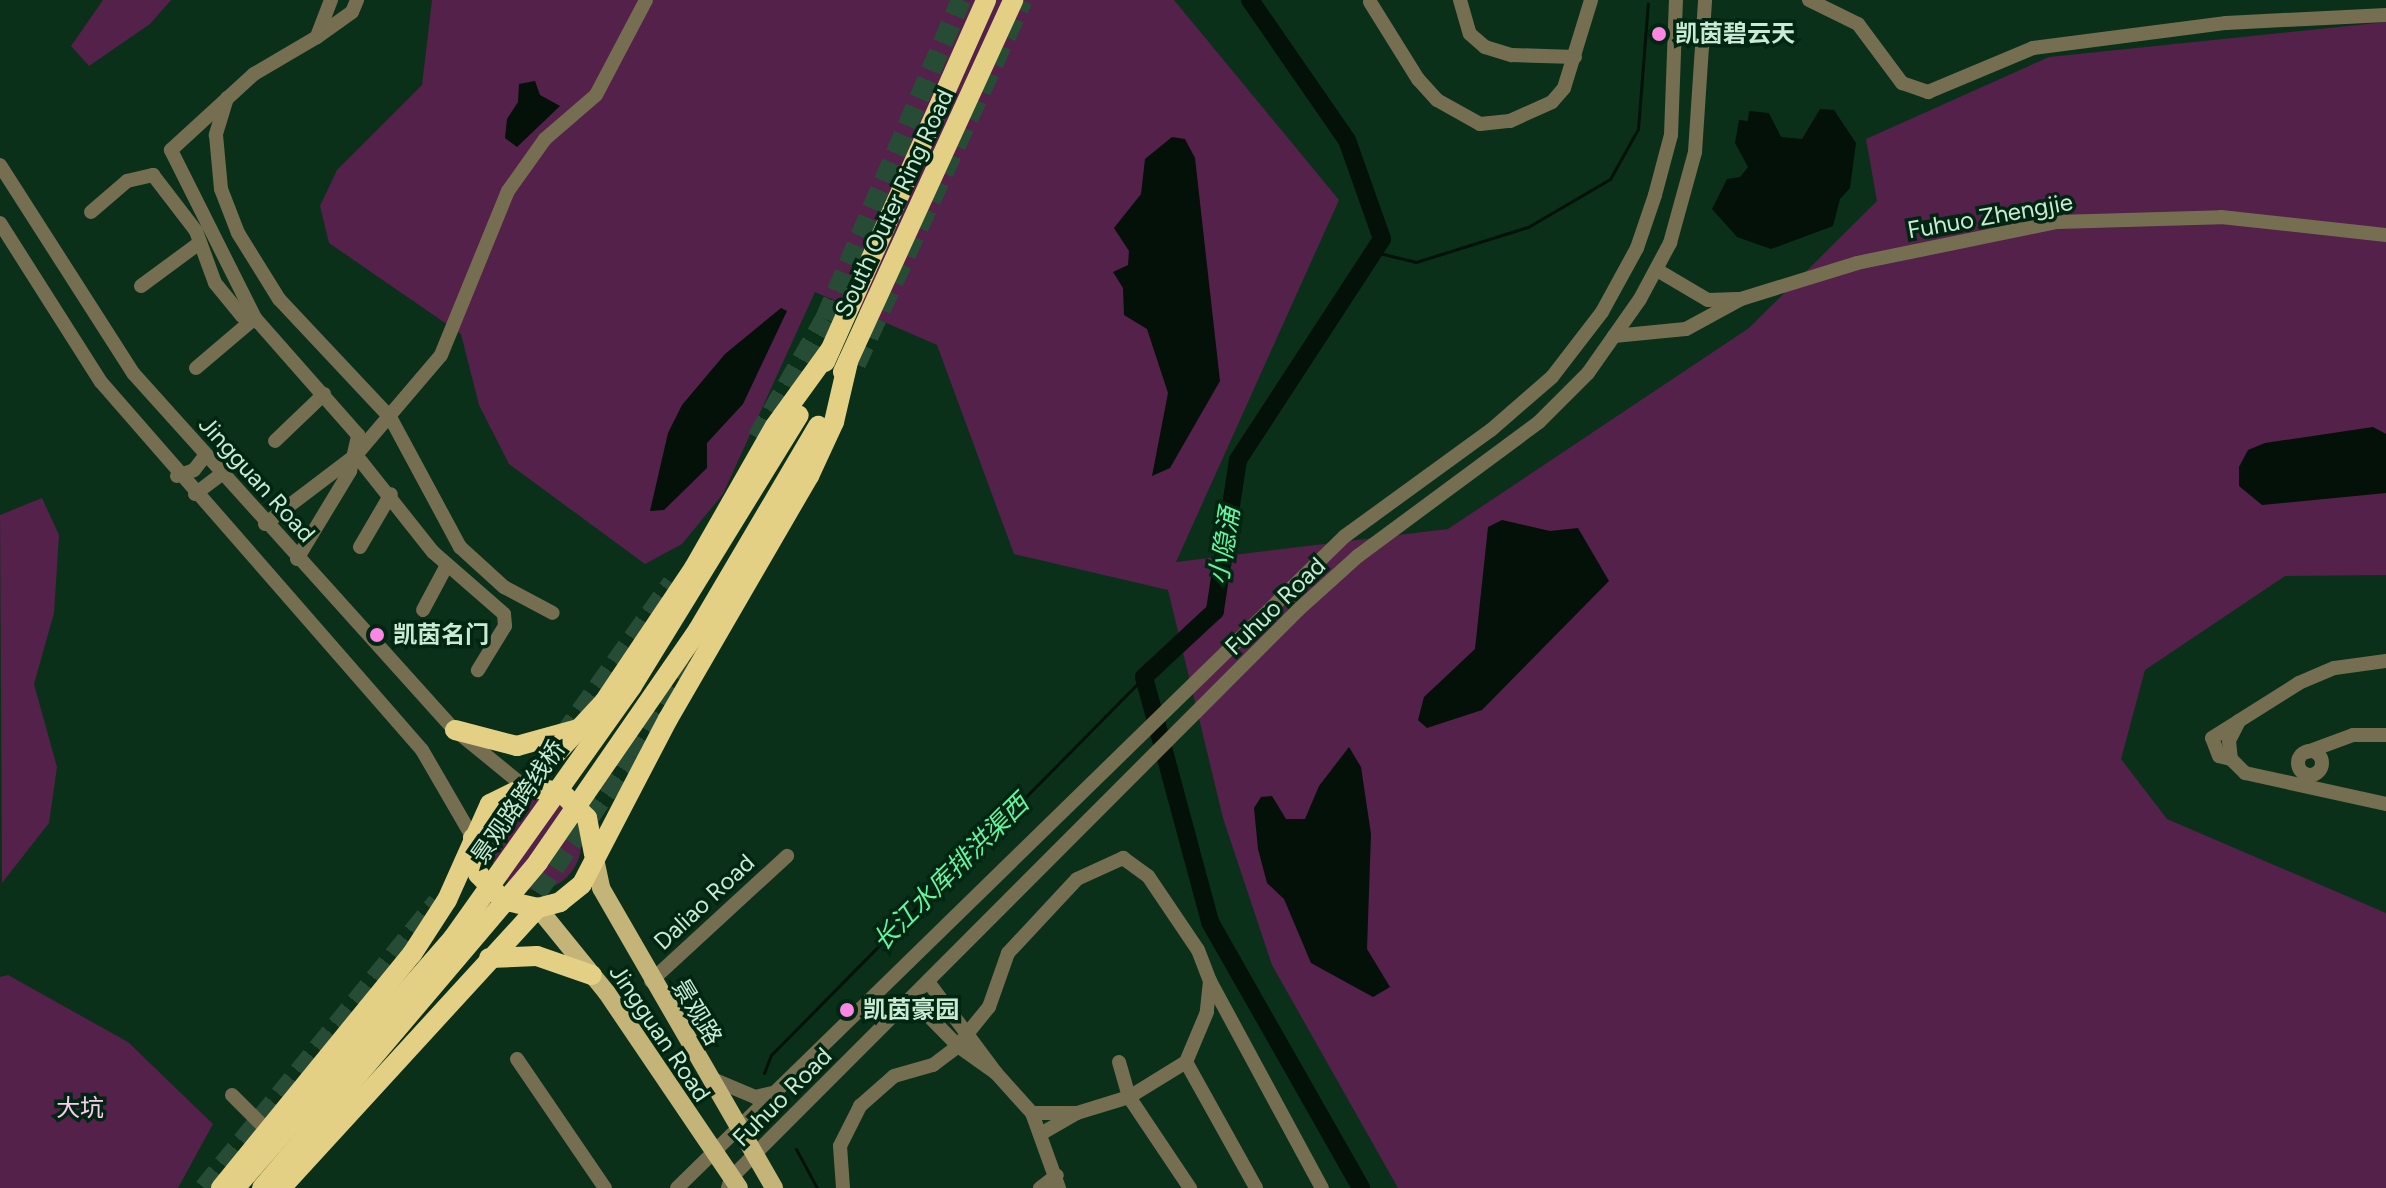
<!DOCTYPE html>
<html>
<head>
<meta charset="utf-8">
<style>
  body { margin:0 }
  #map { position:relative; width:2386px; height:1188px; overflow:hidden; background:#0a301a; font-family:Figtree,"Noto Sans SC",sans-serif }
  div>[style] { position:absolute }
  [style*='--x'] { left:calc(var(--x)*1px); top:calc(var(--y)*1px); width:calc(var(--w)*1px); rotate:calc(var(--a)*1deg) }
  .green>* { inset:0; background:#53214a }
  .round { border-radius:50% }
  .water>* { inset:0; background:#031108 }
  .stream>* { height:3px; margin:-1.5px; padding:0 1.5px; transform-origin:1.5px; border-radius:1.5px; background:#031108 }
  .river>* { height:18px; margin:-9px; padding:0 9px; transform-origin:9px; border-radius:9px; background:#031108 }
  .highway-tunnel>* { height:20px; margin-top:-10px; transform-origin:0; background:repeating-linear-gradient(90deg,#274c36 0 20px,transparent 0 30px) }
  .minor>* { height:14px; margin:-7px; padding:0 7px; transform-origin:7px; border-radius:7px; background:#766e51 }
  .minor>.ring { margin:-7px; padding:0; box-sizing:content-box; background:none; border:14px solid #766e51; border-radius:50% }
  .major>* { height:18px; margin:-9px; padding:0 9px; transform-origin:9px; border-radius:9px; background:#c5b477 }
  .highway>* { height:20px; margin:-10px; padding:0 10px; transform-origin:10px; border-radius:10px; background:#e4d085 }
  .highway-bridge>* { height:20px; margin:-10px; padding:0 10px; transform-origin:10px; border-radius:10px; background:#e4d085 }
  .dots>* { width:22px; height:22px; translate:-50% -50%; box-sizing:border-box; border:4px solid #002611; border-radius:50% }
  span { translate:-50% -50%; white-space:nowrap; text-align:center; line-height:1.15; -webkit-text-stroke:7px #002611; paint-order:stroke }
  .poi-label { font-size:24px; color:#c9ebd3; font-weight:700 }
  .left { translate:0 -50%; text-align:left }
  .street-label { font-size:24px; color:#c9ebd3 }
  .park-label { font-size:24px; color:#faccef }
  .water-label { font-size:26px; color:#63f5a0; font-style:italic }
</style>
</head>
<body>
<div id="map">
  <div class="green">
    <i style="clip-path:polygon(103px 0,171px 0,150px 24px,89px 66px,71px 46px)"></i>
    <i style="clip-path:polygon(432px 0,1174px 0,1339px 200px,1176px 562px,1448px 529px,1749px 328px,1877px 201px,1866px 139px,2049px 57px,2386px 22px,2386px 575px,2285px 576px,2145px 670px,2121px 759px,2167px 819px,2386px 913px,2386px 1188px,1398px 1188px,1272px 965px,1223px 818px,1168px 590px,1014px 554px,937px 345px,815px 292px,723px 494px,682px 544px,645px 564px,509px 464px,479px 405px,461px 334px,329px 243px,320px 206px,337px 170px,422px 85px)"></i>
    <i style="clip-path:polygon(42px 498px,59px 535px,54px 613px,34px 684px,57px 767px,49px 823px,2px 883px,0 515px)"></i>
    <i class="round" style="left:489px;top:798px;width:92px;height:92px"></i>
    <i style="clip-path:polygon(8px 975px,128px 1042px,213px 1124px,178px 1188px,0 1188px,0 977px)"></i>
  </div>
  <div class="water">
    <i style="clip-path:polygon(535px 81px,540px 95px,560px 106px,517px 147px,505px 138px,507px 119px,518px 102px,519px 84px)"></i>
    <i style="clip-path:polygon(1820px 109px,1834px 110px,1856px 143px,1850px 188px,1840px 199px,1833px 226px,1771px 249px,1737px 237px,1712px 209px,1727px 179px,1740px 177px,1748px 167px,1735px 143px,1739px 120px,1748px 121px,1749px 111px,1769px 113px,1781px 137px,1802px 139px)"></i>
    <i style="clip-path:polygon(1172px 137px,1185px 139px,1195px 158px,1220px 381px,1170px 468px,1152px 476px,1168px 393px,1147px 329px,1124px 315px,1123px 288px,1113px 272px,1128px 265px,1129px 251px,1114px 228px,1141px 194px,1145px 159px)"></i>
    <i style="clip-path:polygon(781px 308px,787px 311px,743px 404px,707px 443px,707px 468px,664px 510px,650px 511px,668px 433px,682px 405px,725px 354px)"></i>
    <i style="clip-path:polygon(2373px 427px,2386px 434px,2386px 493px,2262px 505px,2239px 486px,2239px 467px,2248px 450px,2265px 443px)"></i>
    <i style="clip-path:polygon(1502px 520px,1550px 531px,1578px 528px,1609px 581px,1482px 710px,1427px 728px,1418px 720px,1424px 697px,1475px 649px,1488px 527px)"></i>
    <i style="clip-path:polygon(1349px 747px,1361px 767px,1371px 834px,1367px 949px,1390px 987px,1373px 997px,1311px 963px,1284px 899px,1267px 883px,1258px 849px,1254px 808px,1261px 797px,1272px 796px,1286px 819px,1305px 819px,1319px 786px)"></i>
  </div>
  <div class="stream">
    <i style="--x:1375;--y:252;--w:42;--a:13.7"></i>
    <i style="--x:1416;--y:262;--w:117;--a:-17.4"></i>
    <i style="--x:1528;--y:227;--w:95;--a:-30.3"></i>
    <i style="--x:1610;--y:179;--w:57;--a:-60.8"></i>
    <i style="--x:1638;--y:129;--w:126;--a:-85.5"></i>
    <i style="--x:764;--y:1073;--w:19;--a:-69"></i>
    <i style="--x:771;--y:1055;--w:531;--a:-45.38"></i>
    <i style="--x:796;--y:1149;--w:44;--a:61.7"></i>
  </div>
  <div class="river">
    <i style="--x:1250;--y:0;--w:170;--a:55.3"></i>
    <i style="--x:1347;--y:140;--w:105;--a:70.5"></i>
    <i style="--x:1382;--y:239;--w:264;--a:123.1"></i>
    <i style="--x:1238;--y:460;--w:153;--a:98.7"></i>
    <i style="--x:1215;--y:611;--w:97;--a:137.1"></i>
    <i style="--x:1144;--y:677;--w:254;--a:74.9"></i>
    <i style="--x:1210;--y:922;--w:306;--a:60.4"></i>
  </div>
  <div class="highway-tunnel">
    <i style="--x:856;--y:364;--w:400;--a:-65.4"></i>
    <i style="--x:757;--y:438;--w:137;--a:-60.3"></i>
    <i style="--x:825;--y:319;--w:347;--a:-66.9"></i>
    <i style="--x:563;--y:736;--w:188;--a:-54.5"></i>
    <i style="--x:467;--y:864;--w:104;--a:-52"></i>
    <i style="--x:520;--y:917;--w:196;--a:-55.2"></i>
    <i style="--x:632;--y:756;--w:140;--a:-59"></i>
    <i style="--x:204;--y:1188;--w:369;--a:-50.8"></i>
  </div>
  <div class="minor">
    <i style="--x:331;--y:0;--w:40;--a:111"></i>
    <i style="--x:317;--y:37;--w:43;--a:-35.5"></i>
    <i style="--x:352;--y:12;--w:13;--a:-67"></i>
    <i style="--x:1460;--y:0;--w:35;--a:74"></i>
    <i style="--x:1470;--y:34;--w:20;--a:41"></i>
    <i style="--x:1485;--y:47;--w:28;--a:17"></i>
    <i style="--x:1512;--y:55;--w:63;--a:1.8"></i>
    <i style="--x:1809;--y:0;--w:55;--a:26.1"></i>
    <i style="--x:1858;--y:24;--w:74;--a:53.3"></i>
    <i style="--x:1902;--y:83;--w:28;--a:19"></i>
    <i style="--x:1928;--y:92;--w:114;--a:-22.7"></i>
    <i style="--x:2033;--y:48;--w:195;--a:-7.4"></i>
    <i style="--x:2226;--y:23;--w:160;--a:-2.9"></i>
    <i style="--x:1370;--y:2;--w:91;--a:58.1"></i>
    <i style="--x:1418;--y:79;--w:28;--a:48"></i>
    <i style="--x:1437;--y:100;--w:49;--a:29.2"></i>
    <i style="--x:1480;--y:124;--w:30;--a:-6"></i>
    <i style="--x:1510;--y:121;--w:46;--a:-24.3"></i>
    <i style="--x:1552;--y:102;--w:18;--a:-49"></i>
    <i style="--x:1564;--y:88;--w:92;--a:-72.9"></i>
    <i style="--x:227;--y:98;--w:39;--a:107"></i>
    <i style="--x:216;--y:135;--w:54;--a:84.7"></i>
    <i style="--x:221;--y:189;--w:47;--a:68.9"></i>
    <i style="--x:238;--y:233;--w:78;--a:58.2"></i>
    <i style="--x:279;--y:299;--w:162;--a:46.8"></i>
    <i style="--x:390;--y:417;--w:148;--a:61.7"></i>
    <i style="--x:460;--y:547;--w:59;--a:42.3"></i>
    <i style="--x:504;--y:587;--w:55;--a:28"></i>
    <i style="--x:0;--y:165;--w:247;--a:57.4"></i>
    <i style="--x:133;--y:373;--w:481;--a:48"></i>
    <i style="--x:455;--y:730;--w:90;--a:39.2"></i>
    <i style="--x:91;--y:212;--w:48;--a:-40.7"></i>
    <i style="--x:127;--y:181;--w:27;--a:-13"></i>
    <i style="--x:153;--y:175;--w:71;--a:52.5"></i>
    <i style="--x:196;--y:231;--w:55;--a:69.9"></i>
    <i style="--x:215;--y:283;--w:43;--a:50.7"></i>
    <i style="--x:242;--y:316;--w:13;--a:9"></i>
    <i style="--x:0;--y:223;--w:188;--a:57.6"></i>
    <i style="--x:101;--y:382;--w:488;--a:48.9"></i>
    <i style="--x:422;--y:750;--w:102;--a:59.9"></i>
    <i style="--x:1657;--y:270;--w:59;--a:30.5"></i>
    <i style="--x:1708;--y:300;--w:29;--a:-2"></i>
    <i style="--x:141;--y:286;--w:71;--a:-36.4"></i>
    <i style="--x:1614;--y:336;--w:72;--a:-5.6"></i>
    <i style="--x:1686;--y:329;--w:63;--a:-28.6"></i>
    <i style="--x:1741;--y:299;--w:121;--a:-17.2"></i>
    <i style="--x:1857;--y:263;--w:204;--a:-11.6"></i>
    <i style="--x:2057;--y:222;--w:164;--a:-1.7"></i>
    <i style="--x:2221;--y:217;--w:166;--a:6.2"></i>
    <i style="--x:196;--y:368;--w:77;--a:-40.3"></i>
    <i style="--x:275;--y:441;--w:68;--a:-43.8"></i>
    <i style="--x:356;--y:455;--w:124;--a:51.6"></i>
    <i style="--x:433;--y:552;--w:94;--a:41.1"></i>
    <i style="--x:504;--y:614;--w:12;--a:85"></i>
    <i style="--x:505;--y:626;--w:52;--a:121.5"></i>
    <i style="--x:177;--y:476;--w:18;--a:-19"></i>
    <i style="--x:194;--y:470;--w:16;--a:-52"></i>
    <i style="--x:195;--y:494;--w:31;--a:-37"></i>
    <i style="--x:265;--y:524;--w:114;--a:-37.2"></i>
    <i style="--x:356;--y:455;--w:131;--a:-49.6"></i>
    <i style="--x:441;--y:355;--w:177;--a:-67.8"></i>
    <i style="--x:508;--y:191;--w:64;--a:-54.6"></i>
    <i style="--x:545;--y:139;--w:67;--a:-40.8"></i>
    <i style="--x:596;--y:95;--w:107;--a:-62.2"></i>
    <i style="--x:360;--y:547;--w:61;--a:-59.7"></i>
    <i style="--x:297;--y:559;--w:103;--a:-58.9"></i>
    <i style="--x:350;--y:471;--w:37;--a:-77"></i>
    <i style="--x:358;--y:435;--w:156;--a:-131.4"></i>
    <i style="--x:255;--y:318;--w:188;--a:-116.6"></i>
    <i style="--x:171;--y:150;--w:113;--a:-42.5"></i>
    <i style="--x:254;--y:74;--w:73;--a:-30.4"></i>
    <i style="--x:423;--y:610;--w:51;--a:-61.9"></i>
    <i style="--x:2386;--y:661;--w:52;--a:172.3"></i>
    <i style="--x:2334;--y:668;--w:38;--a:157"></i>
    <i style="--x:2299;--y:683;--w:71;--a:147.7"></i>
    <i style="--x:2239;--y:721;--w:22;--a:117"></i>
    <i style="--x:2229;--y:741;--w:18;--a:84"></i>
    <i style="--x:2231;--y:759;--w:20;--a:45"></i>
    <i style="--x:2245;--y:773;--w:144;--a:12.4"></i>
    <i class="ring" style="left:2298px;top:751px;width:10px;height:10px"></i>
    <i style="--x:2307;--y:752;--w:49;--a:-20.3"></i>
    <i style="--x:2353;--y:735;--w:33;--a:0"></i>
    <i style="--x:2231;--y:759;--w:12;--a:-166"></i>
    <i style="--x:2219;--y:756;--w:19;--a:-111"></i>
    <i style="--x:2212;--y:738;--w:32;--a:-32"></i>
    <i style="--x:651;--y:981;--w:185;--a:-42.6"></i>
    <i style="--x:1210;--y:981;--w:235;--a:61.6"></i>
    <i style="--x:912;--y:999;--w:66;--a:45.6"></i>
    <i style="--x:958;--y:1046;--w:15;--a:-53"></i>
    <i style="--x:967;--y:1034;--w:64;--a:-126.7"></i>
    <i style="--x:517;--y:1059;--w:156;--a:55.7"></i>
    <i style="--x:1119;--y:1062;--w:36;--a:74"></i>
    <i style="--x:1129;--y:1097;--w:110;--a:56.2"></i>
    <i style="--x:1186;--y:1062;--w:144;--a:60.9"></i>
    <i style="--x:996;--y:1073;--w:49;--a:-126.6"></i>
    <i style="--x:967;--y:1034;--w:35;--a:-51"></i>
    <i style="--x:989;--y:1007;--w:57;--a:-70.6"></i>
    <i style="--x:1008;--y:953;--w:101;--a:-47"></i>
    <i style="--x:1077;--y:879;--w:51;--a:-24.5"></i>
    <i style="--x:1123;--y:858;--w:31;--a:36"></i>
    <i style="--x:1148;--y:876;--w:89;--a:56"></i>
    <i style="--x:1198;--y:950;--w:33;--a:69"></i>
    <i style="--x:1210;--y:981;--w:31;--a:96"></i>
    <i style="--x:1207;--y:1012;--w:54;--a:112.8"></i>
    <i style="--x:1186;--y:1062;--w:67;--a:148.4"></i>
    <i style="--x:1129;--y:1097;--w:54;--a:162.9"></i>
    <i style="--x:1077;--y:1113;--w:45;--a:180"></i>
    <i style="--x:710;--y:1078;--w:49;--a:22.9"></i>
    <i style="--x:755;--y:1097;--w:22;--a:-13"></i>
    <i style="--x:232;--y:1095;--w:51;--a:45"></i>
    <i style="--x:1044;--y:1132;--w:38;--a:-30"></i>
    <i style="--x:677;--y:1188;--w:933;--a:-44.31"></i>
    <i style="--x:1345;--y:536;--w:180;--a:-36"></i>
    <i style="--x:1491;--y:430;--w:81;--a:-41"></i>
    <i style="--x:1552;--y:377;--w:82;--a:-52.4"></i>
    <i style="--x:1602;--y:312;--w:73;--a:-61.3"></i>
    <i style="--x:1637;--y:248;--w:56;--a:-71.2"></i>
    <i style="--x:1655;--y:195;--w:62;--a:-75.1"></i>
    <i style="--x:1671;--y:135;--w:135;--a:-87.9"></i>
    <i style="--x:728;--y:1188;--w:10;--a:-73"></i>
    <i style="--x:731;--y:1178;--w:803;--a:-45.05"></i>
    <i style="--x:1298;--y:610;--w:81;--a:-42"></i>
    <i style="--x:1358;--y:556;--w:225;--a:-36.5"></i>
    <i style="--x:1539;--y:422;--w:69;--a:-45"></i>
    <i style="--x:1588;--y:373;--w:90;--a:-54.9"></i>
    <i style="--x:1640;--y:299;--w:64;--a:-61.8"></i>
    <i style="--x:1670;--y:243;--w:94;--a:-74.6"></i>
    <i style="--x:1695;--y:152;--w:152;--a:-86.2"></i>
    <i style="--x:843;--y:1188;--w:42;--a:-94.1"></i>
    <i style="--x:840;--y:1146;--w:45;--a:-63.4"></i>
    <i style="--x:860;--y:1106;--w:45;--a:-41.4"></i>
    <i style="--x:894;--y:1076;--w:41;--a:-15.8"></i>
    <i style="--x:933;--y:1065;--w:31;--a:-37"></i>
    <i style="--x:958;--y:1046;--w:47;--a:35.4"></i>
    <i style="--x:996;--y:1073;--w:54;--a:48"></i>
    <i style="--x:1032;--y:1113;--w:80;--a:70.2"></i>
    <i style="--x:1040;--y:1188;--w:21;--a:-37"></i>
  </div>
  <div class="major">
    <i style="--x:594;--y:854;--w:35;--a:78"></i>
    <i style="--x:601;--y:888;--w:346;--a:60"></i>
    <i style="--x:538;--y:908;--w:109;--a:50.9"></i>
    <i style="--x:607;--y:993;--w:235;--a:55.9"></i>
  </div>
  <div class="highway">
    <i style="--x:825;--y:362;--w:396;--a:-66"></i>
    <i style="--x:843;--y:372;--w:409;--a:-65.4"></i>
    <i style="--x:455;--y:730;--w:64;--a:14.5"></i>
    <i style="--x:517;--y:746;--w:63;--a:-15.6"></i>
    <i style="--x:525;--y:787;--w:116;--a:-47.1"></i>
    <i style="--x:604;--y:702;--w:161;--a:-56.1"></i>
    <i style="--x:694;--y:568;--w:163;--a:-60.3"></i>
    <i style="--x:775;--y:426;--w:94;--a:-54.1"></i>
    <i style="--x:473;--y:838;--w:36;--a:82"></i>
    <i style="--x:478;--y:874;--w:36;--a:46"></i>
    <i style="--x:503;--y:900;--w:36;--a:13"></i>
    <i style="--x:538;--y:908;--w:23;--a:-15"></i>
    <i style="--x:560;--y:902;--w:28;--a:-39"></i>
    <i style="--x:582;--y:884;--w:186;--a:-62.5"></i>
    <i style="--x:668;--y:719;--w:281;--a:-59.9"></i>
    <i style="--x:809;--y:476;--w:60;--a:-65.2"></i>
    <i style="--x:834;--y:422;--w:62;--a:-76.9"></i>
    <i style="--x:489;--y:958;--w:48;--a:-2.4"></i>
    <i style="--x:537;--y:956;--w:58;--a:19.1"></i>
    <i style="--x:221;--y:1188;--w:302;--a:-50.8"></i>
    <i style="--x:412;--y:954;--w:64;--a:-57.1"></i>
    <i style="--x:447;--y:900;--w:105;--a:-65.9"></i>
    <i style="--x:490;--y:804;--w:39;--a:-26"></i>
    <i style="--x:525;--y:787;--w:36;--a:8"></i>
    <i style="--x:561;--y:792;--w:37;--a:45"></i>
    <i style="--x:587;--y:818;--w:37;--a:79"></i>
    <i style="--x:281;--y:1188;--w:380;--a:-47.5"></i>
  </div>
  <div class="highway-bridge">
    <i style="--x:235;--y:1188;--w:332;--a:-48.9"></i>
    <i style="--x:453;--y:938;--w:309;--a:-54.6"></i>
    <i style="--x:632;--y:686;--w:318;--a:-58.4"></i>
    <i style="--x:262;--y:1188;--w:427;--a:-49.7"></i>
    <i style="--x:538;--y:862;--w:282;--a:-55.4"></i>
    <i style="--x:698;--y:630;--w:237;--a:-59.5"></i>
  </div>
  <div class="dots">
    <i style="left:1659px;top:34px;background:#fb87e5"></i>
    <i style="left:377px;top:635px;background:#fb87e5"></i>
    <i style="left:847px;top:1010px;background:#fb87e5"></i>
  </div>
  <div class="poi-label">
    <span class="left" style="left:1675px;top:34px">凯茵碧云天</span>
    <span class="left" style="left:393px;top:635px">凯茵名门</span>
    <span class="left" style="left:863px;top:1010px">凯茵豪园</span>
  </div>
  <div class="street-label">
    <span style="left:894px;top:203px;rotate:-65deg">South Outer Ring Road</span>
    <span style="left:1990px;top:216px;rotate:-10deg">Fuhuo Zhengjie</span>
    <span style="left:257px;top:479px;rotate:48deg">Jingguan Road</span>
    <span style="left:1275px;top:606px;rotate:-44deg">Fuhuo Road</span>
    <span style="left:518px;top:802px;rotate:-55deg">景观路跨线桥</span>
    <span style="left:704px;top:902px;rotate:-43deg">Daliao Road</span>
    <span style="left:697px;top:1012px;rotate:59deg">景观路</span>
    <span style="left:660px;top:1033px;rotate:56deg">Jingguan Road</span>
    <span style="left:782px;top:1097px;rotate:-45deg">Fuhuo Road</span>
  </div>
  <div class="park-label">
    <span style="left:80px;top:1108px">大坑</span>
  </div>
  <div class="water-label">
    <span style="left:1225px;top:546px;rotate:-81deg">小隐涌</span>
    <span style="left:951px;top:873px;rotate:-45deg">长江水库排洪渠西</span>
  </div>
</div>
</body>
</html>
